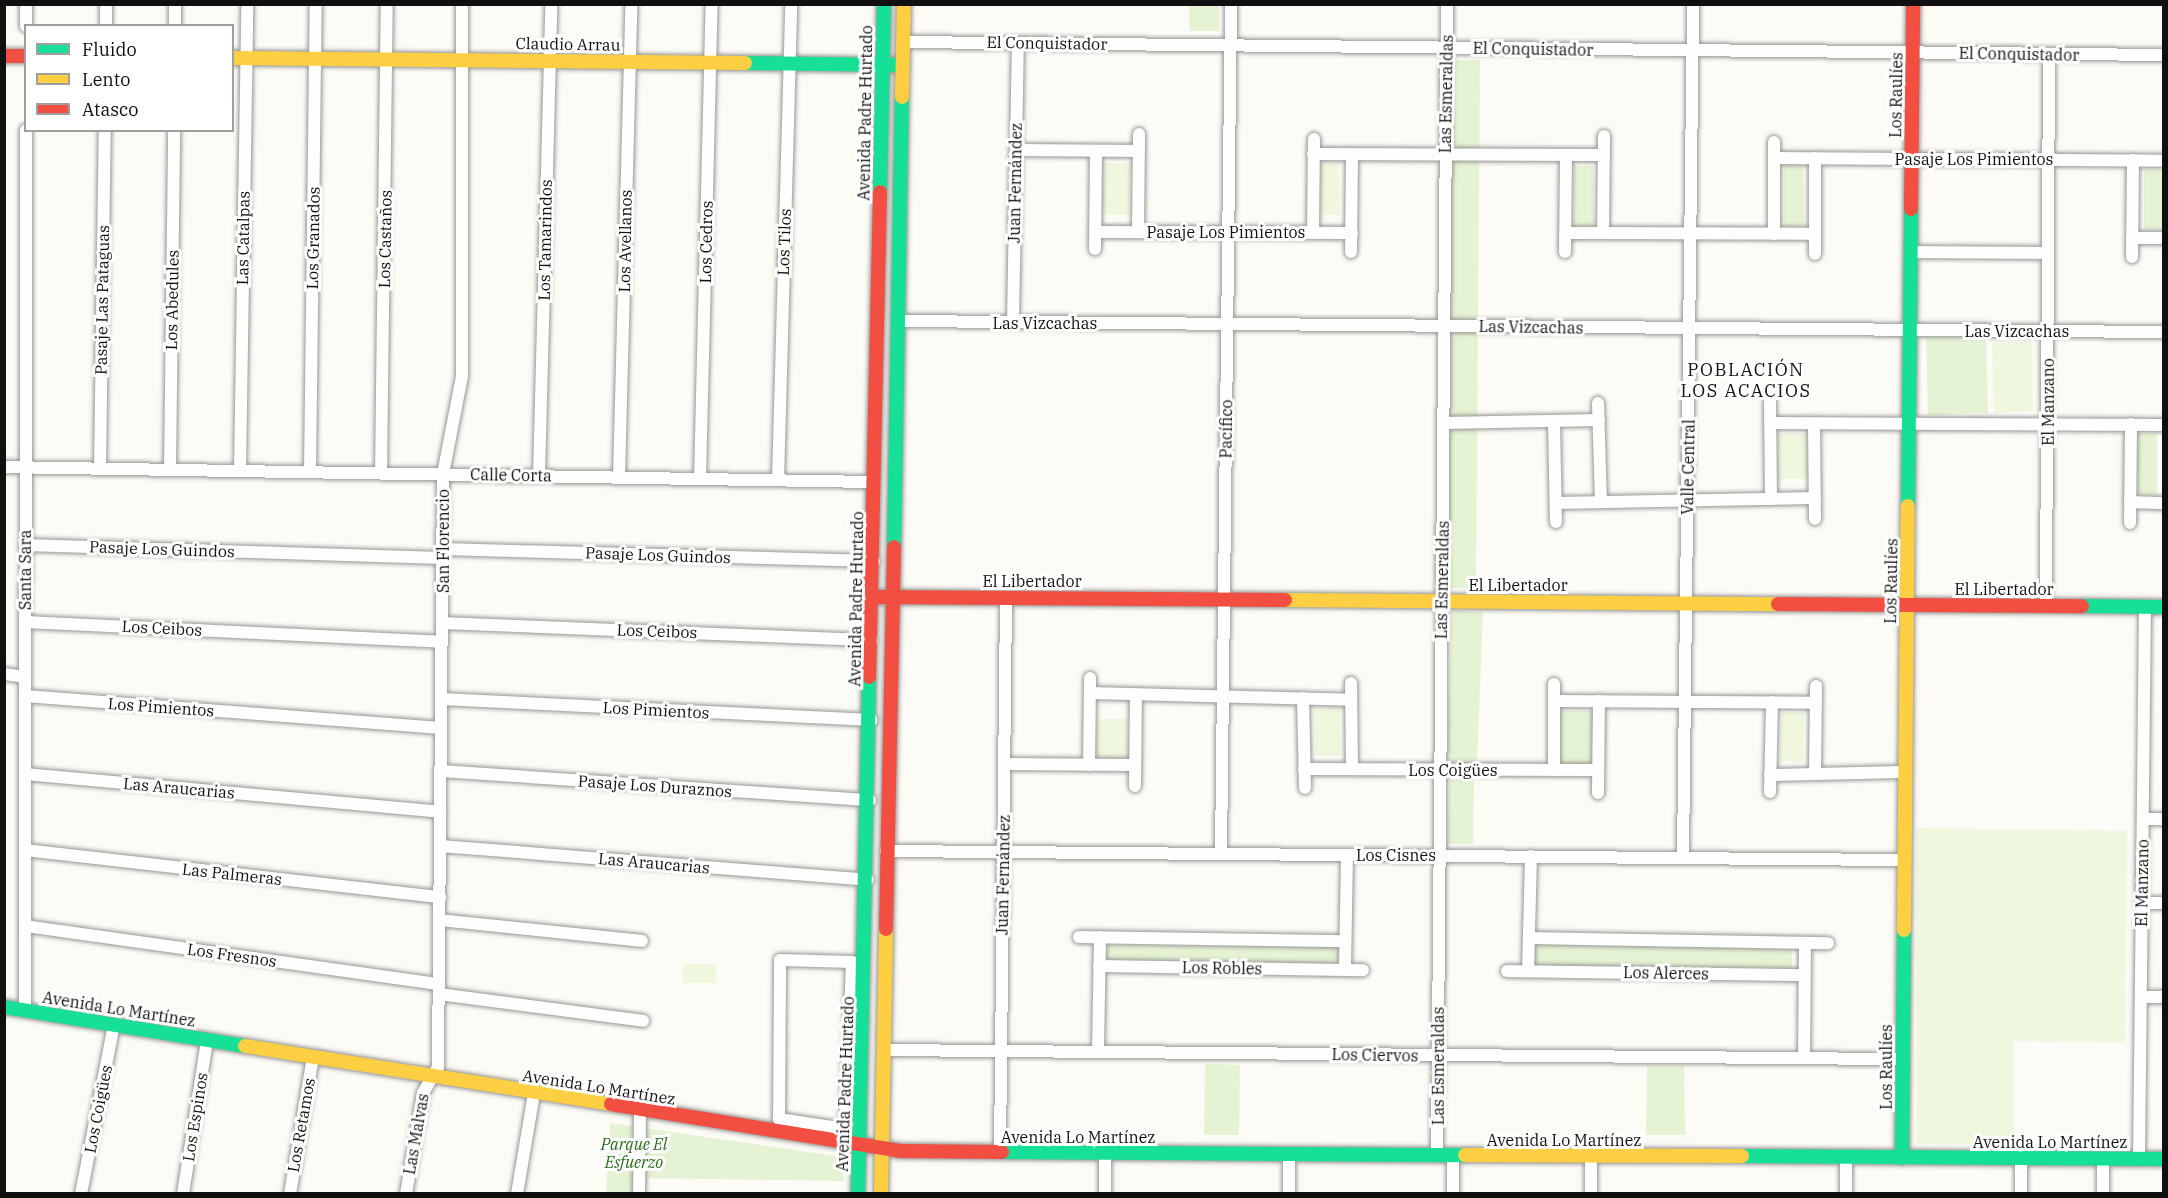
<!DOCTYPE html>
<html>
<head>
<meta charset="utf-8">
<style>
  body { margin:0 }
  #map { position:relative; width:2168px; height:1198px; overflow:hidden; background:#fcfbf6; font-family:"IBM Plex Serif",serif }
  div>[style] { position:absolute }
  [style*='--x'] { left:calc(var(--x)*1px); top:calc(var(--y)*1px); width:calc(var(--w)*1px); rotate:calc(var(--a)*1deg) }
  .green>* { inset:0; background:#e5f3d4 }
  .pitch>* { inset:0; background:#eff7de }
  .roads { filter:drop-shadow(0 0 2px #969694) drop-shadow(0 0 2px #969694) }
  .street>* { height:12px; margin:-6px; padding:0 6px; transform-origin:6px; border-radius:6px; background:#fffefe }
  .fast>* { height:14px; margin:-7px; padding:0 7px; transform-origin:7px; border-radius:7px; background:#16e098 }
  .slow>* { height:14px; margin:-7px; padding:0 7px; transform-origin:7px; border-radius:7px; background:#ffcf43 }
  .jam>* { height:14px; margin:-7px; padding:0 7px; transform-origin:7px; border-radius:7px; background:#f24e42 }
  span { translate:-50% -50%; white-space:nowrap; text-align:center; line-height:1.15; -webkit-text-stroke:6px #fff; paint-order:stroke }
  .street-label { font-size:16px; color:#101010 }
  .park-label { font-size:16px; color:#296d1b; font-style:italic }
  .neighbourhood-label { font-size:18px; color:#101010; letter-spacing:1.5px }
  .frame { position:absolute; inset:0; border:6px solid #101010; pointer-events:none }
  .legend { position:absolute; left:24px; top:24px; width:210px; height:108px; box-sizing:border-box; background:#fff; border:2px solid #9f9f9f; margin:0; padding:8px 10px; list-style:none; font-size:18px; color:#101010 }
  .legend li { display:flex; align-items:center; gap:12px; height:30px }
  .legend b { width:30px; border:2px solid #9f9f9f }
</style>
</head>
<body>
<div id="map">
  <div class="green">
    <i style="clip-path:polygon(1189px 5px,1219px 5px,1219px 31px,1189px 31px)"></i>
    <i style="clip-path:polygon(1452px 60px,1480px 60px,1476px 588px,1448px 588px)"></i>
    <i style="clip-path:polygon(1574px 166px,1593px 166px,1594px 226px,1574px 226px)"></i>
    <i style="clip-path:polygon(1784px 166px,1803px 166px,1804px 226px,1784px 226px)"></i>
    <i style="clip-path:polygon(2144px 170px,2163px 170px,2163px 230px,2144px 230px)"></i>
    <i style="clip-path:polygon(1986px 334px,1988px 413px,1928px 415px,1926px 335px)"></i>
    <i style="clip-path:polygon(2137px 434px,2157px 434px,2157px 494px,2138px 494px)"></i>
    <i style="clip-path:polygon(1452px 611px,1483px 612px,1477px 765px,1447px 764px)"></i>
    <i style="clip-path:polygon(1559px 711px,1593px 711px,1594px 766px,1560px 765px)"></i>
    <i style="clip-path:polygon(1449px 780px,1474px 780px,1473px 844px,1448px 844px)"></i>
    <i style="clip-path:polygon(1536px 943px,1792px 946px,1792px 971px,1535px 966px)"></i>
    <i style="clip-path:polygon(1109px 945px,1337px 947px,1339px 965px,1105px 962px)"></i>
    <i style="clip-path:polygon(1205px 1064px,1240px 1065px,1239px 1135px,1204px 1135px)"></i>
    <i style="clip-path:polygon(1647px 1066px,1684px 1066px,1685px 1135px,1646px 1135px)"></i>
    <i style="clip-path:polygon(610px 1123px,842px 1157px,844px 1181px,633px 1178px,632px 1193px,606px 1194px)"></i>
  </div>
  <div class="pitch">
    <i style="clip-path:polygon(1102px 163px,1130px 163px,1129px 215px,1102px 215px)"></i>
    <i style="clip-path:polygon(1339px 163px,1339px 215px,1321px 215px,1321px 164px)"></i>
    <i style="clip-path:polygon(2032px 342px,2033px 411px,1994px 413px,1992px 343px)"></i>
    <i style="clip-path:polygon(1778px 434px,1807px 434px,1807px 479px,1777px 479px)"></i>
    <i style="clip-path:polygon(1314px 708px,1340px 708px,1340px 756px,1315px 756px)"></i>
    <i style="clip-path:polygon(1782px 712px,1804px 713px,1803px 762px,1780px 761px)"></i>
    <i style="clip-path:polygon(1097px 719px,1128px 719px,1128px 760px,1097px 760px)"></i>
    <i style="clip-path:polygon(1916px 828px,2127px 831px,2125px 1042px,2013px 1041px,2013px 1145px,1917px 1144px)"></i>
    <i style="clip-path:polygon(683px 964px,716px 964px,716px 983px,683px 983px)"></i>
  </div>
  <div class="roads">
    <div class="street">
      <i style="--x:26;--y:4;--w:22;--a:90"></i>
      <i style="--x:106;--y:26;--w:22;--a:-90"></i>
      <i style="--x:175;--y:26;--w:22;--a:-90"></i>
      <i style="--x:903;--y:42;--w:1261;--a:0.59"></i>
      <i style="--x:1016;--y:150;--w:123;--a:0.5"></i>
      <i style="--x:1313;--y:154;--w:291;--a:0.2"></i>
      <i style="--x:1774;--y:158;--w:390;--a:0.4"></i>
      <i style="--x:1095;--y:232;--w:257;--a:0.2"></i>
      <i style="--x:1138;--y:232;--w:98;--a:-89.4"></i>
      <i style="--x:1313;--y:233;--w:94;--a:-89.4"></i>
      <i style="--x:1565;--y:233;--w:250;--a:0.2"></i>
      <i style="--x:1603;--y:233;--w:97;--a:-89.4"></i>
      <i style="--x:1774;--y:234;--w:92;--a:-90"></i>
      <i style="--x:2132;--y:238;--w:32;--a:0"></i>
      <i style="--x:1095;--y:249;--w:98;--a:-89.4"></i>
      <i style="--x:1351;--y:252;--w:98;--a:-89.4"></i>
      <i style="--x:1565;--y:252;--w:97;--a:-89.4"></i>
      <i style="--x:1911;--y:252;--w:137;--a:0.4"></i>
      <i style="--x:1815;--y:254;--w:96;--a:-90"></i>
      <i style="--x:2132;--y:257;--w:97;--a:-89.4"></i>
      <i style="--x:899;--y:321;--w:1265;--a:0.5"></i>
      <i style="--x:1013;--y:322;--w:279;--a:-89"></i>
      <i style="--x:1770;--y:402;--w:97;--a:89.4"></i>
      <i style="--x:1598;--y:403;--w:99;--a:88.3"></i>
      <i style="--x:1554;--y:421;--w:101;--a:88.9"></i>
      <i style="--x:1444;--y:423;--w:155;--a:-1.1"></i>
      <i style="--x:1770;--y:423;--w:394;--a:0.3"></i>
      <i style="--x:1814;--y:424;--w:95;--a:89.4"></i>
      <i style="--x:4;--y:467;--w:869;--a:0.99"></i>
      <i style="--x:100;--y:469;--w:339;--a:-89.2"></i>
      <i style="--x:170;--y:470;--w:340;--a:-89.3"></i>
      <i style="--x:240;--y:471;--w:467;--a:-89.1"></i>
      <i style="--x:310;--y:472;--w:468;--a:-89.3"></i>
      <i style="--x:381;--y:473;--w:469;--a:-89.3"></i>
      <i style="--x:539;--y:476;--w:472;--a:-88.5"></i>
      <i style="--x:619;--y:477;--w:473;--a:-88.5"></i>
      <i style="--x:700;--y:479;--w:475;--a:-88.6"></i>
      <i style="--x:778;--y:480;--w:476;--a:-88.4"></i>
      <i style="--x:2130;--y:502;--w:34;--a:2"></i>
      <i style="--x:1556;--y:503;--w:259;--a:-1.1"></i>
      <i style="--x:2130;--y:523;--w:99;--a:-89.4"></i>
      <i style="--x:25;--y:545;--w:417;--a:1.8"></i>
      <i style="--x:443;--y:549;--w:431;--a:1.6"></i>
      <i style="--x:2046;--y:606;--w:552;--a:-89.69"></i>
      <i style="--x:25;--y:622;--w:417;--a:2.7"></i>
      <i style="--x:442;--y:623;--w:430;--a:2.3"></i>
      <i style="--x:4;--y:674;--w:21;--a:8"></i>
      <i style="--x:1351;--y:683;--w:86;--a:89.3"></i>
      <i style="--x:1090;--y:693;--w:261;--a:1.5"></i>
      <i style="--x:25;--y:696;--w:417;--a:4.4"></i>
      <i style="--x:1303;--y:698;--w:90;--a:88.7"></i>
      <i style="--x:441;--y:699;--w:431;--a:2.8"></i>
      <i style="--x:1554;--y:701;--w:262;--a:0.4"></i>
      <i style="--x:1004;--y:764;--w:131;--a:0.4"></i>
      <i style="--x:1089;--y:765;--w:87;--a:-89.3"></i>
      <i style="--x:1304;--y:769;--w:294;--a:0.2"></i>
      <i style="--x:1554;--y:770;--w:86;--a:-90"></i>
      <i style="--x:441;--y:771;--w:430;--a:3.9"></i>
      <i style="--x:1815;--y:773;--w:87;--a:-89.3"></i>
      <i style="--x:25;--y:774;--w:417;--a:5.2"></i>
      <i style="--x:1770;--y:775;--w:135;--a:-1.3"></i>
      <i style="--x:1135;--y:786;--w:91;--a:-89.4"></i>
      <i style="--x:1770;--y:792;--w:90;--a:-88.7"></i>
      <i style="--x:1598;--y:793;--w:92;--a:-89.4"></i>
      <i style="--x:2143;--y:819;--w:21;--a:0"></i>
      <i style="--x:440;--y:846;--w:429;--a:4.5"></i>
      <i style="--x:25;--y:850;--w:418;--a:6.5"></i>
      <i style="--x:886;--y:851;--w:1019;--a:0.51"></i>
      <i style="--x:1221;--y:854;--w:850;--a:-89.33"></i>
      <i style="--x:1683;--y:858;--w:854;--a:-89.33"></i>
      <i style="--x:2142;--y:903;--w:22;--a:0"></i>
      <i style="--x:439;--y:920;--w:204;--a:5.9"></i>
      <i style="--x:25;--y:926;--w:418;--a:8"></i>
      <i style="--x:1079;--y:937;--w:266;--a:0.9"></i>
      <i style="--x:1529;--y:938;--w:299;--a:1"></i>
      <i style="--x:780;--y:960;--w:72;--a:1.6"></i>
      <i style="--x:852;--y:962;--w:159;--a:92.2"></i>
      <i style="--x:846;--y:1121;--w:10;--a:135"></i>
      <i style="--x:839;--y:1128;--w:61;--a:-171.5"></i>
      <i style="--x:779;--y:1119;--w:159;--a:-89.6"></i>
      <i style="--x:1099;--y:966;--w:264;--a:0.9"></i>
      <i style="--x:1345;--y:969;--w:114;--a:-89"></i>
      <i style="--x:1507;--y:971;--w:297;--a:0.8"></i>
      <i style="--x:1528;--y:971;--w:115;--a:-88.5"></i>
      <i style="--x:439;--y:994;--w:206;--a:7.5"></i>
      <i style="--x:2141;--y:997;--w:23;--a:0"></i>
      <i style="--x:25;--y:1010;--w:880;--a:-89.93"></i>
      <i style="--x:883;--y:1050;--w:1020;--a:0.51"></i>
      <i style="--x:1098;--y:1052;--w:115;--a:-89"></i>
      <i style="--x:1804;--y:1058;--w:115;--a:-89.5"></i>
      <i style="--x:1000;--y:1153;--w:555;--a:-89.38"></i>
      <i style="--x:1105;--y:1153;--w:41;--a:90"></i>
      <i style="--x:1437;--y:1155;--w:1151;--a:-89.5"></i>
      <i style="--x:1846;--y:1158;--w:36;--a:90"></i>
      <i style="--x:2139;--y:1159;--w:552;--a:-89.38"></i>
      <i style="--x:81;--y:1194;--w:172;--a:-79"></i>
      <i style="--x:183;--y:1194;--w:156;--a:-81.1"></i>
      <i style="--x:290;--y:1194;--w:139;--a:-80.5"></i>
      <i style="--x:406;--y:1194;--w:102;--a:-80.4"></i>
      <i style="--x:423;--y:1093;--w:30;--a:-60"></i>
      <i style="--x:438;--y:1067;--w:593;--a:-89.52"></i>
      <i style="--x:443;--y:474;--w:100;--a:-79"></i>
      <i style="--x:462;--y:376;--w:372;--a:-90"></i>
      <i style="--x:517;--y:1194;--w:102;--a:-80.4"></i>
      <i style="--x:639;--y:1194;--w:84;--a:-89.3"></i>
      <i style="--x:1289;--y:1194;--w:40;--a:-90"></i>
      <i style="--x:1453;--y:1194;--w:39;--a:-90"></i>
      <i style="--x:1591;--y:1194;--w:38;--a:-90"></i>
      <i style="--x:2021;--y:1194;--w:35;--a:-90"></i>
      <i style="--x:2103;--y:1194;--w:35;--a:-90"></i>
    </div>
    <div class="fast">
      <i style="--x:745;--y:63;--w:158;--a:0.7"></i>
      <i style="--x:880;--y:192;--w:188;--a:-88.8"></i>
      <i style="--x:1908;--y:506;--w:297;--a:-89.4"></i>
      <i style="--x:894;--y:547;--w:450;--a:-89"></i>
      <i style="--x:2082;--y:606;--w:82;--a:0.7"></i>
      <i style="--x:4;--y:1007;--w:244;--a:9.2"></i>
      <i style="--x:1002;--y:1152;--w:463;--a:0.4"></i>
      <i style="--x:1742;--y:1156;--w:422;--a:0.4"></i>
      <i style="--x:1902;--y:1158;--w:228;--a:-89.5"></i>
      <i style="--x:858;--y:1194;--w:517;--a:-88.78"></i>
    </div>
    <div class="slow">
      <i style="--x:232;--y:58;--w:513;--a:0.56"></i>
      <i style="--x:902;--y:97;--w:93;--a:-88.8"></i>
      <i style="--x:1285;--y:600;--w:493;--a:0.5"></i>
      <i style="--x:1904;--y:930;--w:424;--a:-89.5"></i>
      <i style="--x:245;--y:1046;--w:371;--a:9"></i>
      <i style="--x:1465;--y:1155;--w:277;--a:0.2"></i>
      <i style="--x:881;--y:1194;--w:265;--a:-88.9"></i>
    </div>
    <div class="jam">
      <i style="--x:4;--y:56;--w:22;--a:0"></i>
      <i style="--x:1911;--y:209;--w:205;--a:-89.4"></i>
      <i style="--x:873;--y:597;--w:412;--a:0.4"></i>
      <i style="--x:1778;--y:604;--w:304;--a:0.4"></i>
      <i style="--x:869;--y:677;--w:485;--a:-88.7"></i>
      <i style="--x:886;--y:929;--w:382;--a:-88.8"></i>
      <i style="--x:611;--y:1104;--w:293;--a:9.2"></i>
      <i style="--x:900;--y:1151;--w:102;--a:0.6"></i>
    </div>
  </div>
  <div class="street-label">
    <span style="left:1047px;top:43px;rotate:1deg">El Conquistador</span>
    <span style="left:568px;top:44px;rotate:1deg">Claudio Arrau</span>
    <span style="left:1533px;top:49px;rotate:1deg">El Conquistador</span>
    <span style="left:2019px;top:54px;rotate:1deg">El Conquistador</span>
    <span style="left:1446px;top:94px;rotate:-89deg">Las Esmeraldas</span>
    <span style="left:1896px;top:95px;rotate:-89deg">Los Raulíes</span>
    <span style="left:865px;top:113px;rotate:-89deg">Avenida Padre Hurtado</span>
    <span style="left:1974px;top:159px">Pasaje Los Pimientos</span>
    <span style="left:1015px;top:183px;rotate:-89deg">Juan Fernández</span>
    <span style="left:1226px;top:232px">Pasaje Los Pimientos</span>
    <span style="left:243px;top:238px;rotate:-89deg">Las Catalpas</span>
    <span style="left:313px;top:238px;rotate:-89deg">Los Granados</span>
    <span style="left:385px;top:239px;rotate:-89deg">Los Castaños</span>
    <span style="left:545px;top:240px;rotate:-89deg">Los Tamarindos</span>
    <span style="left:625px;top:241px;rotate:-89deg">Los Avellanos</span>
    <span style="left:706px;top:242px;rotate:-89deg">Los Cedros</span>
    <span style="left:784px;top:242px;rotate:-88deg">Los Tilos</span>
    <span style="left:102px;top:300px;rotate:-89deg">Pasaje Las Pataguas</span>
    <span style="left:172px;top:300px;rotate:-89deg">Los Abedules</span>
    <span style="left:1045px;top:323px">Las Vizcachas</span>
    <span style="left:1531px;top:327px;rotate:1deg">Las Vizcachas</span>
    <span style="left:2017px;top:331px">Las Vizcachas</span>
    <span style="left:2048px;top:402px;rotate:-90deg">El Manzano</span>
    <span style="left:1226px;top:429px;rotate:-89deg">Pacífico</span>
    <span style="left:1688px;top:467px;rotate:-89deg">Valle Central</span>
    <span style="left:511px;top:475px;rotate:1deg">Calle Corta</span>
    <span style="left:443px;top:541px;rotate:-90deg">San Florencio</span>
    <span style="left:162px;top:549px;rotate:2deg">Pasaje Los Guindos</span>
    <span style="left:658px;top:555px;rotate:2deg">Pasaje Los Guindos</span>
    <span style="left:25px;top:570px;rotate:-90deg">Santa Sara</span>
    <span style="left:1442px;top:580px;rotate:-89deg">Las Esmeraldas</span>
    <span style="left:1032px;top:581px">El Libertador</span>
    <span style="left:1891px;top:581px;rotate:-89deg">Los Raulíes</span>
    <span style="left:1518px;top:585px">El Libertador</span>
    <span style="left:2004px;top:589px">El Libertador</span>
    <span style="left:856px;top:599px;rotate:-89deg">Avenida Padre Hurtado</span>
    <span style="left:162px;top:628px;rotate:3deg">Los Ceibos</span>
    <span style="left:657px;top:631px;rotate:2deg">Los Ceibos</span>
    <span style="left:161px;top:707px;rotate:4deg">Los Pimientos</span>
    <span style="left:656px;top:710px;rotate:3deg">Los Pimientos</span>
    <span style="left:1453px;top:770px">Los Coigües</span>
    <span style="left:655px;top:786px;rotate:4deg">Pasaje Los Duraznos</span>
    <span style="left:179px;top:788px;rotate:5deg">Las Araucarias</span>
    <span style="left:1396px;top:855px">Los Cisnes</span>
    <span style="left:654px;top:863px;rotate:5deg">Las Araucarias</span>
    <span style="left:232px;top:874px;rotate:6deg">Las Palmeras</span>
    <span style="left:1003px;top:875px;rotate:-89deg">Juan Fernández</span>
    <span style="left:2142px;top:883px;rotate:-89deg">El Manzano</span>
    <span style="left:232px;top:955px;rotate:8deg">Los Fresnos</span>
    <span style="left:1222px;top:968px;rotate:1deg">Los Robles</span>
    <span style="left:1666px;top:973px;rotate:1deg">Los Alerces</span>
    <span style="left:119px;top:1009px;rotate:9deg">Avenida Lo Martínez</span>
    <span style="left:1375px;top:1055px;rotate:1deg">Los Ciervos</span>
    <span style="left:1438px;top:1066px;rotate:-90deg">Las Esmeraldas</span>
    <span style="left:1886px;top:1067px;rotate:-90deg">Los Raulíes</span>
    <span style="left:845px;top:1084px;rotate:-88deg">Avenida Padre Hurtado</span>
    <span style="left:599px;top:1087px;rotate:9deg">Avenida Lo Martínez</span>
    <span style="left:98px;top:1109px;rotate:-79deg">Los Coigües</span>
    <span style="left:195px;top:1117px;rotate:-81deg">Los Espinos</span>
    <span style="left:301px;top:1125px;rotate:-80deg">Los Retamos</span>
    <span style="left:416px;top:1134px;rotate:-80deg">Las Malvas</span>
    <span style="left:1078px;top:1137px">Avenida Lo Martínez</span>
    <span style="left:1564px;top:1140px">Avenida Lo Martínez</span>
    <span style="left:2050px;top:1142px">Avenida Lo Martínez</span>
  </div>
  <div class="park-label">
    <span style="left:634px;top:1153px">Parque El<br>Esfuerzo</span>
  </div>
  <div class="neighbourhood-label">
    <span style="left:1746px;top:381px">POBLACIÓN<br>LOS ACACIOS</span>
  </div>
  <div class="frame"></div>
  <ul class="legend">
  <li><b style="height:8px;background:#16e098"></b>Fluido</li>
  <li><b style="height:8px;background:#ffcf43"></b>Lento</li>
  <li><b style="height:8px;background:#f24e42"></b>Atasco</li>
  </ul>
</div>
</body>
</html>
